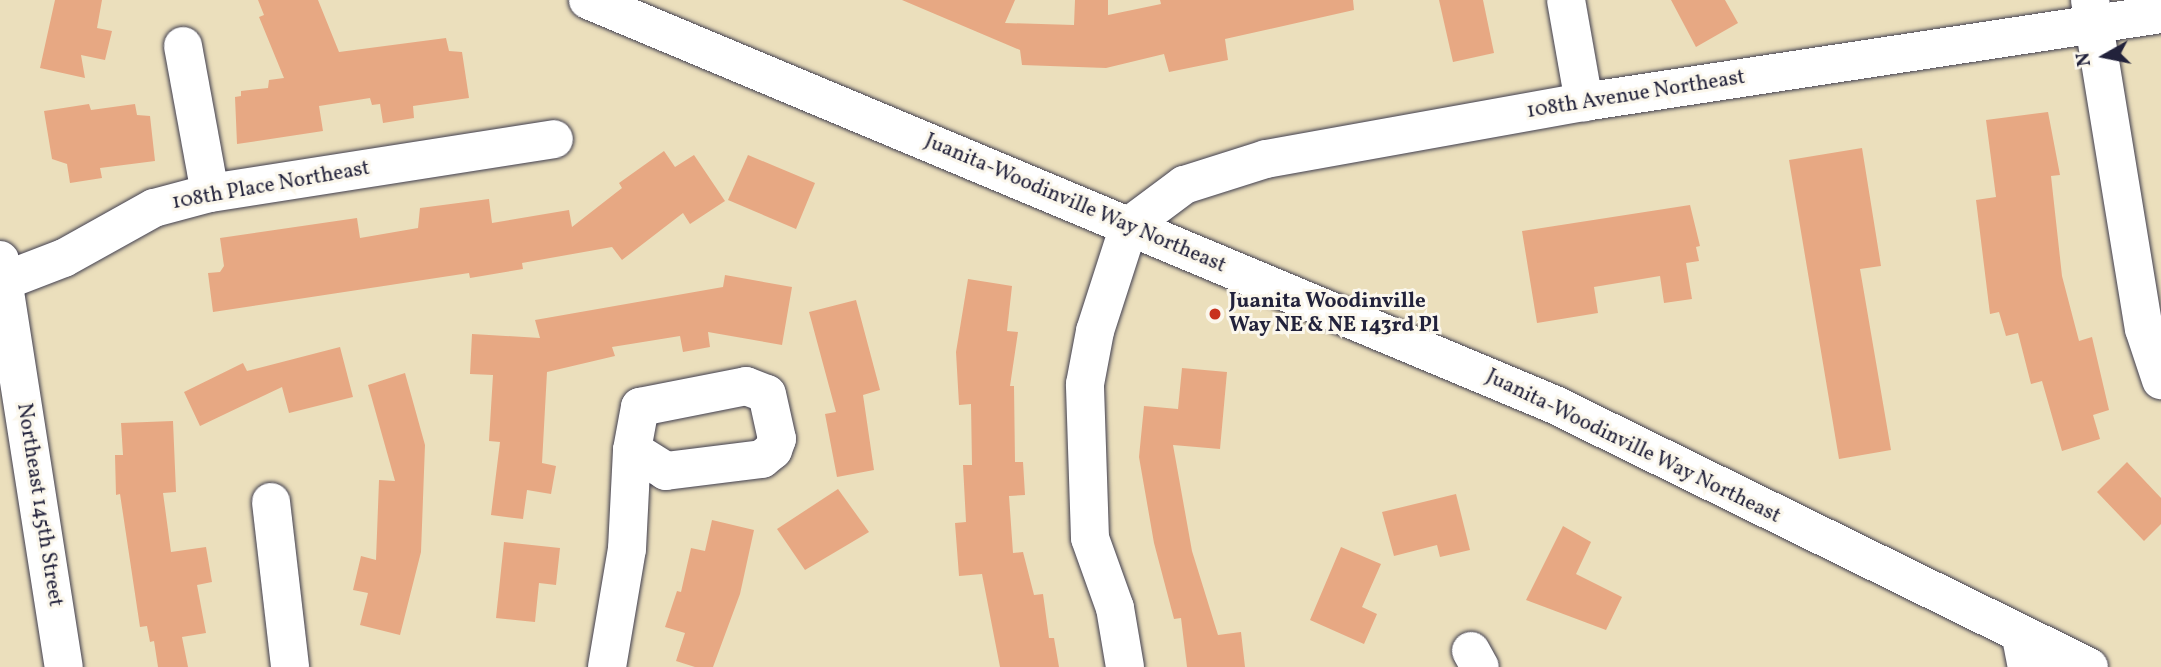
<!DOCTYPE html>
<html>
<head>
<meta charset="utf-8">
<style>
  body { margin:0 }
  #map { position:relative; width:2161px; height:667px; overflow:hidden; background:#ebdfbc; font-family:Vollkorn,serif }
  div>[style] { position:absolute }
  [style*='--x'] { left:calc(var(--x)*1px); top:calc(var(--y)*1px); width:calc(var(--w)*1px); rotate:calc(var(--a)*1deg) }
  .building>* { inset:0; background:#e7a883 }
  .roads { filter:drop-shadow(0 0 2px #403e4e) drop-shadow(0 0 2px #403e4e) }
  .minor>* { height:38px; margin:-19px; padding:0 19px; transform-origin:19px; border-radius:19px; background:#fff }
  .major>* { height:38px; margin:-19px; padding:0 19px; transform-origin:19px; border-radius:19px; background:#fff }
  .dots>* { width:19px; height:19px; translate:-50% -50%; box-sizing:border-box; border:4px solid #fbf7ec; border-radius:50% }
  span { translate:-50% -50%; white-space:nowrap; text-align:center; line-height:1.15; -webkit-text-stroke:6px #fbf7ec; paint-order:stroke }
  .street-label { font-size:21px; color:#22223b }
  .poi-label { font-size:21px; color:#22223b; font-weight:700 }
  .left { translate:0 -50%; text-align:left }
  .north { position:absolute; left:2070px; top:21px; width:70px; height:70px; -webkit-text-stroke:5px #fbf7ec; paint-order:stroke; rotate:261deg; font-size:19px; font-weight:700; line-height:28px; text-align:center; color:#22223b }
  .north::after { content:''; display:block; margin:auto; width:24px; height:32px; background:#22223b; clip-path:polygon(50% 0,100% 100%,50% 72%,0 100%) }
</style>
</head>
<body>
<div id="map">
  <div class="building">
    <i style="clip-path:polygon(55px 0,102px 0,97px 28px,112px 31px,105px 60px,81px 55px,85px 78px,40px 68px)"></i>
    <i style="clip-path:polygon(258px 0,318px 0,339px 52px,446px 38px,449px 51px,462px 52px,469px 98px,413px 106px,414px 118px,383px 123px,380px 104px,372px 105px,370px 98px,319px 106px,323px 131px,237px 144px,235px 97px,241px 96px,241px 91px,268px 88px,269px 80px,284px 78px,259px 17px,264px 15px)"></i>
    <i style="clip-path:polygon(902px 0,1015px 0,1005px 23px,1074px 25px,1075px 0,1108px 0,1108px 15px,1161px 4px,1160px 0,1353px 0,1354px 10px,1225px 39px,1228px 60px,1169px 72px,1164px 54px,1106px 68px,1022px 65px,1020px 50px)"></i>
    <i style="clip-path:polygon(1439px 0,1483px 0,1494px 53px,1453px 62px)"></i>
    <i style="clip-path:polygon(1671px 0,1725px 0,1738px 23px,1696px 47px)"></i>
    <i style="clip-path:polygon(89px 104px,91px 110px,135px 104px,137px 115px,150px 116px,155px 161px,100px 168px,102px 178px,70px 183px,67px 164px,52px 159px,44px 111px)"></i>
    <i style="clip-path:polygon(2048px 112px,2060px 175px,2051px 176px,2062px 276px,2079px 341px,2092px 337px,2109px 410px,2093px 415px,2100px 439px,2062px 451px,2042px 381px,2031px 384px,2018px 333px,2006px 336px,1999px 312px,1990px 314px,1976px 200px,1996px 197px,1986px 120px)"></i>
    <i style="clip-path:polygon(1862px 148px,1881px 266px,1860px 269px,1891px 450px,1839px 459px,1789px 160px)"></i>
    <i style="clip-path:polygon(664px 151px,675px 167px,694px 155px,725px 201px,690px 224px,683px 213px,622px 260px,612px 247px,522px 263px,523px 269px,470px 278px,469px 273px,213px 312px,208px 273px,220px 272px,224px 266px,220px 238px,357px 218px,360px 238px,418px 228px,420px 208px,489px 199px,492px 223px,569px 210px,572px 227px,622px 188px,619px 183px)"></i>
    <i style="clip-path:polygon(748px 155px,815px 183px,796px 229px,728px 200px)"></i>
    <i style="clip-path:polygon(1690px 205px,1700px 246px,1696px 247px,1699px 261px,1686px 263px,1692px 299px,1664px 303px,1660px 276px,1594px 287px,1598px 313px,1537px 323px,1522px 231px)"></i>
    <i style="clip-path:polygon(725px 275px,792px 287px,782px 345px,708px 332px,710px 347px,683px 352px,680px 336px,612px 347px,615px 356px,547px 372px,542px 463px,556px 466px,551px 494px,527px 490px,523px 519px,491px 515px,500px 442px,489px 441px,493px 375px,470px 374px,472px 334px,540px 338px,535px 320px,723px 287px)"></i>
    <i style="clip-path:polygon(968px 279px,1012px 286px,1007px 331px,1018px 332px,1010px 386px,1014px 386px,1015px 462px,1023px 462px,1025px 495px,1009px 496px,1013px 553px,1023px 552px,1034px 595px,1043px 594px,1049px 638px,1054px 638px,1059px 667px,1000px 667px,982px 574px,959px 576px,955px 523px,966px 522px,963px 465px,972px 465px,971px 404px,959px 405px,956px 352px)"></i>
    <i style="clip-path:polygon(856px 300px,880px 390px,863px 395px,874px 470px,837px 477px,825px 414px,836px 412px,809px 312px)"></i>
    <i style="clip-path:polygon(340px 347px,353px 397px,289px 413px,282px 387px,200px 426px,184px 392px,243px 363px,247px 371px)"></i>
    <i style="clip-path:polygon(1182px 368px,1227px 372px,1220px 449px,1173px 445px,1192px 551px,1218px 635px,1241px 632px,1245px 667px,1187px 667px,1181px 618px,1174px 619px,1154px 543px,1139px 457px,1144px 406px,1178px 409px)"></i>
    <i style="clip-path:polygon(405px 373px,425px 445px,421px 552px,400px 635px,360px 625px,368px 593px,353px 590px,361px 556px,376px 560px,379px 480px,395px 481px,368px 385px)"></i>
    <i style="clip-path:polygon(173px 421px,176px 492px,163px 493px,171px 552px,206px 547px,212px 582px,197px 585px,206px 633px,182px 637px,188px 667px,158px 667px,154px 641px,150px 642px,147px 626px,140px 627px,120px 494px,116px 495px,115px 455px,123px 455px,121px 423px)"></i>
    <i style="clip-path:polygon(2127px 462px,2161px 498px,2161px 524px,2144px 541px,2097px 492px)"></i>
    <i style="clip-path:polygon(838px 489px,869px 532px,805px 570px,777px 529px)"></i>
    <i style="clip-path:polygon(1456px 494px,1470px 550px,1440px 557px,1437px 545px,1394px 556px,1382px 512px)"></i>
    <i style="clip-path:polygon(712px 520px,754px 530px,740px 594px,713px 667px,695px 667px,676px 661px,685px 633px,665px 627px,677px 591px,681px 592px,691px 548px,705px 551px)"></i>
    <i style="clip-path:polygon(1563px 526px,1591px 542px,1576px 574px,1622px 597px,1606px 630px,1526px 600px)"></i>
    <i style="clip-path:polygon(504px 542px,560px 548px,556px 585px,539px 583px,535px 622px,496px 618px)"></i>
    <i style="clip-path:polygon(1341px 547px,1381px 564px,1362px 607px,1377px 614px,1364px 644px,1310px 620px)"></i>
  </div>
  <div class="roads">
    <div class="minor">
      <i style="--x:1566;--y:0;--w:104;--a:80"></i>
      <i style="--x:2090;--y:0;--w:333;--a:80.7"></i>
      <i style="--x:2144;--y:329;--w:54;--a:71.6"></i>
      <i style="--x:183;--y:46;--w:149;--a:79.6"></i>
      <i style="--x:0;--y:260;--w:412;--a:81.1"></i>
      <i style="--x:4;--y:281;--w:64;--a:-21"></i>
      <i style="--x:64;--y:258;--w:103;--a:-29.1"></i>
      <i style="--x:154;--y:208;--w:58;--a:-15"></i>
      <i style="--x:210;--y:193;--w:348;--a:-8.9"></i>
      <i style="--x:271;--y:502;--w:166;--a:83.4"></i>
      <i style="--x:2021;--y:637;--w:31;--a:79"></i>
      <i style="--x:1471;--y:651;--w:18;--a:61"></i>
      <i style="--x:607;--y:667;--w:120;--a:-80.4"></i>
      <i style="--x:627;--y:549;--w:99;--a:-87.1"></i>
      <i style="--x:632;--y:450;--w:44;--a:-79.5"></i>
      <i style="--x:640;--y:407;--w:108;--a:-11.2"></i>
      <i style="--x:746;--y:386;--w:22;--a:21"></i>
      <i style="--x:767;--y:394;--w:46;--a:77.5"></i>
      <i style="--x:777;--y:439;--w:12;--a:110"></i>
      <i style="--x:773;--y:450;--w:14;--a:141"></i>
      <i style="--x:762;--y:459;--w:97;--a:172.9"></i>
      <i style="--x:666;--y:471;--w:40;--a:-148"></i>
      <i style="--x:1125;--y:667;--w:60;--a:-99.6"></i>
      <i style="--x:1115;--y:608;--w:74;--a:-109.7"></i>
      <i style="--x:1090;--y:538;--w:154;--a:-91.9"></i>
      <i style="--x:1085;--y:384;--w:54;--a:-79.3"></i>
      <i style="--x:1095;--y:331;--w:110;--a:-72.1"></i>
      <i style="--x:1129;--y:226;--w:69;--a:-36.7"></i>
      <i style="--x:1184;--y:185;--w:86;--a:-17.6"></i>
      <i style="--x:1266;--y:159;--w:323;--a:-10.2"></i>
      <i style="--x:1584;--y:102;--w:584;--a:-8.67"></i>
    </div>
    <div class="major">
      <i style="--x:588;--y:0;--w:1046;--a:22.72"></i>
      <i style="--x:1553;--y:404;--w:597;--a:26.14"></i>
    </div>
  </div>
  <div class="dots">
    <i style="left:1215px;top:314px;background:#c8321e"></i>
  </div>
  <div class="street-label">
    <span style="left:1636px;top:95px;rotate:-9deg">108th Avenue Northeast</span>
    <span style="left:271px;top:186px;rotate:-10deg">108th Place Northeast</span>
    <span style="left:1075px;top:204px;rotate:23deg">Juanita-Woodinville Way Northeast</span>
    <span style="left:1633px;top:447px;rotate:26deg">Juanita-Woodinville Way Northeast</span>
    <span style="left:39px;top:505px;rotate:81deg">Northeast 145th Street</span>
  </div>
  <div class="poi-label">
    <span class="left" style="left:1229px;top:314px">Juanita Woodinville<br>Way NE &amp; NE 143rd Pl</span>
  </div>
  <div class="north">N</div>
</div>
</body>
</html>
